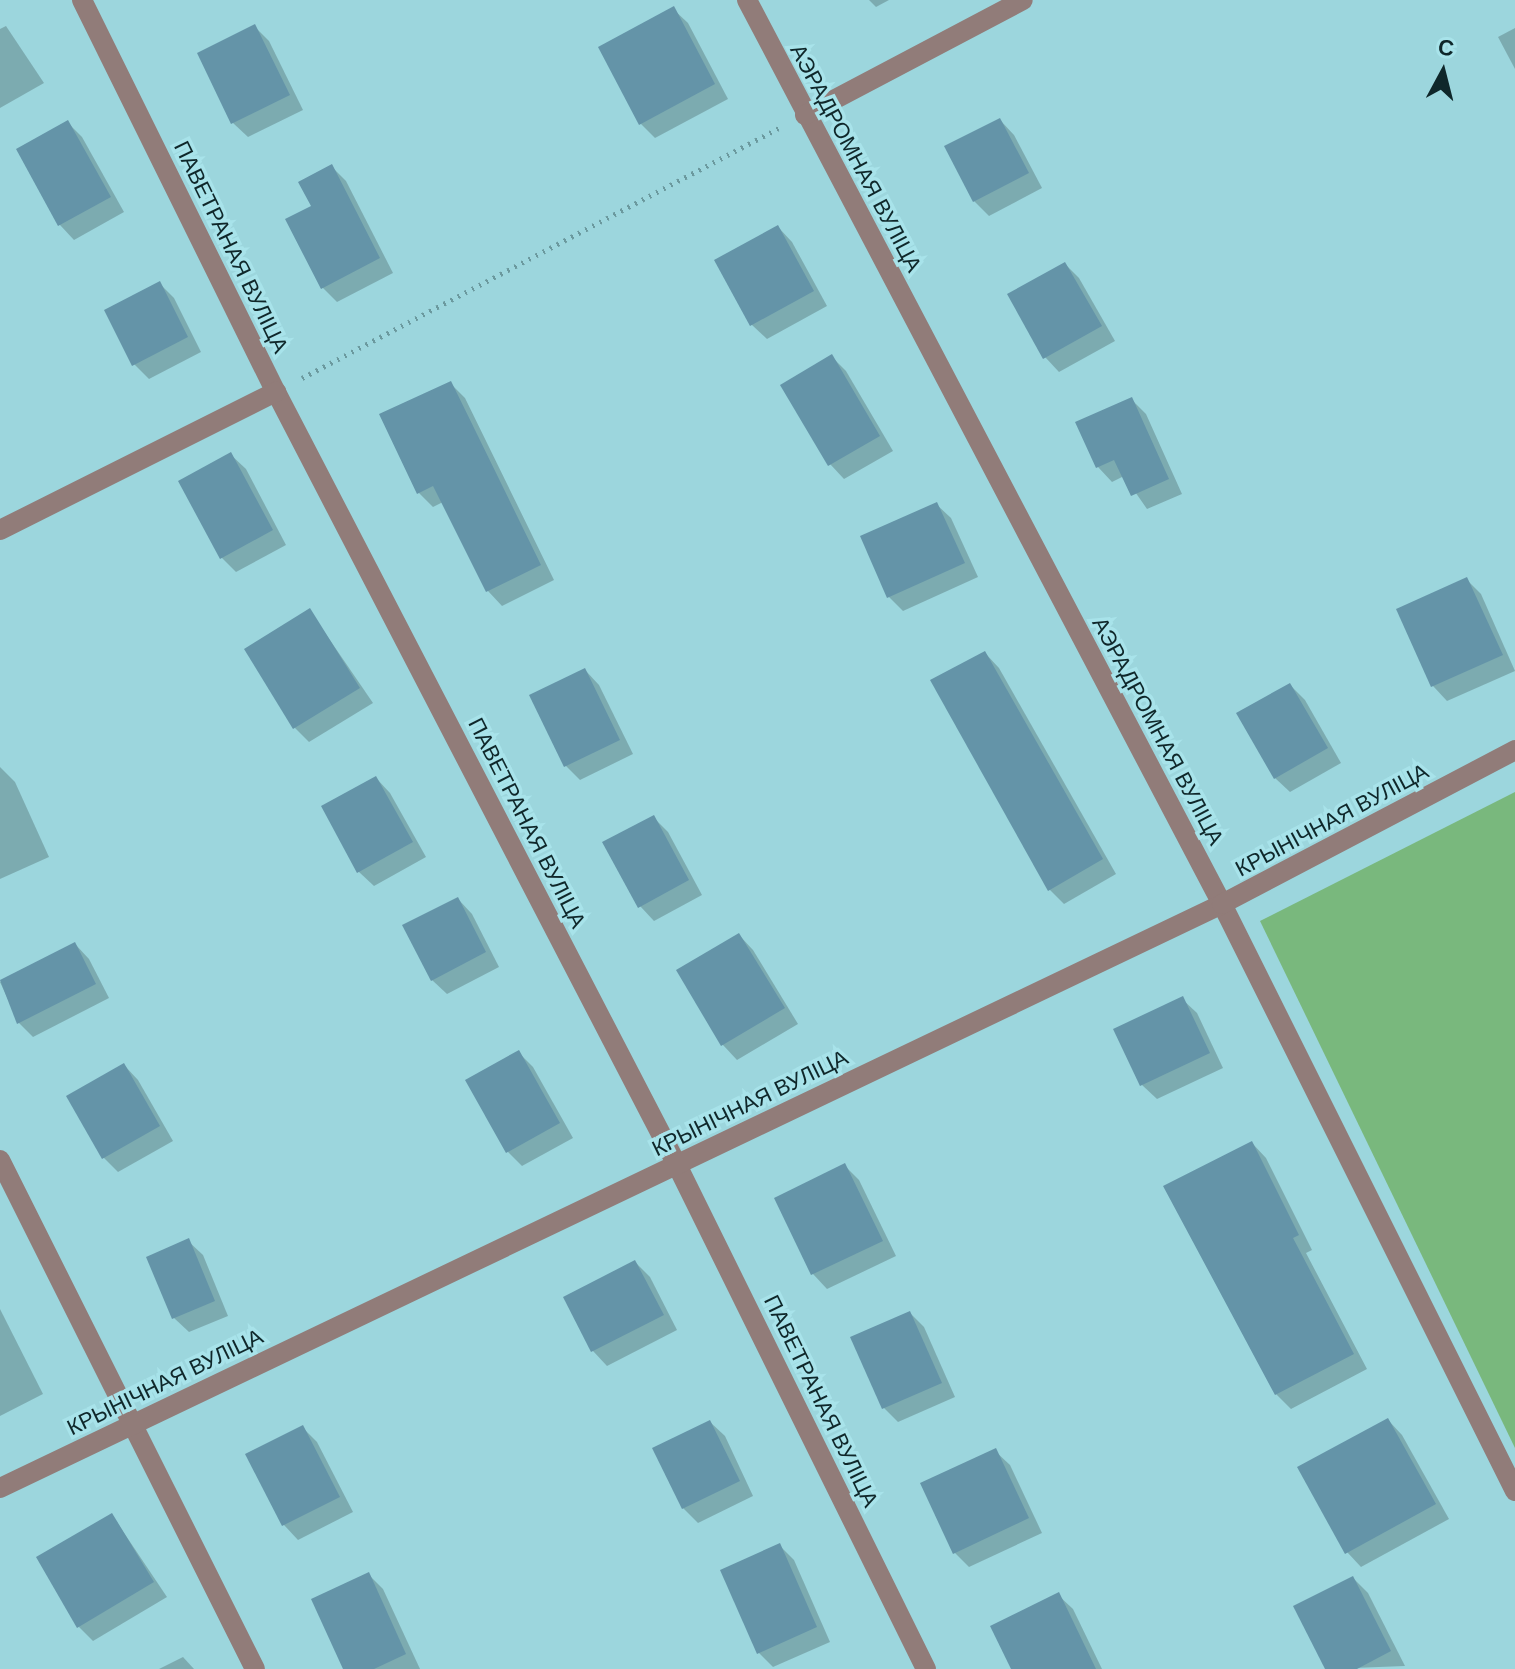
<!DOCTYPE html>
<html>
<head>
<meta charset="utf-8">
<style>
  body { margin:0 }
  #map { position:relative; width:1515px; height:1669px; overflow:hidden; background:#9cd6dd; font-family:Helvetica,sans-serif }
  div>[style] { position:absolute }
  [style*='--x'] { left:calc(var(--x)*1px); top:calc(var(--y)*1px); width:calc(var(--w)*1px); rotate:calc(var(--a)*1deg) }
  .green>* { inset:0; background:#79b87d }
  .shadow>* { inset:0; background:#0003 }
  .building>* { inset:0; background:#6494a8 }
  .path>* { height:5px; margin-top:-2.5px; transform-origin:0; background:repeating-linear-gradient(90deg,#6b999e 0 2px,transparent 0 8px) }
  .minor>* { height:20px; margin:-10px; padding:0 10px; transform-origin:10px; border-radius:10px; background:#917c79 }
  span { translate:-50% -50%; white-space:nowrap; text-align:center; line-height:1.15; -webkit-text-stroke:7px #a8e3ea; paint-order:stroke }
  .street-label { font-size:22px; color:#0f272a }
  .north { position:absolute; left:1403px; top:32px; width:80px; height:80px; -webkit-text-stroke:6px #a8e3ea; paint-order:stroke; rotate:7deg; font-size:22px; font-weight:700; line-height:32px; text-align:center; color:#0f272a }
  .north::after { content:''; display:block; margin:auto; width:28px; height:36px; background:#0f272a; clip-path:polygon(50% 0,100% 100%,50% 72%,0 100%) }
</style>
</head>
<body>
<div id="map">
  <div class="green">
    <i style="clip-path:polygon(1515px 792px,1515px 1448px,1260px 921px)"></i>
  </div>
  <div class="shadow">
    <i style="clip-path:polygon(869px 0,889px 0,876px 7px)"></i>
    <i style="clip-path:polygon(673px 9px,688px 23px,728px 99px,655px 138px,641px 124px)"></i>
    <i style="clip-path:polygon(6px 26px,44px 83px,0 108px,0 29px)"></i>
    <i style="clip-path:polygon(255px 27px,269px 41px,303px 110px,248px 137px,233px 123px)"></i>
    <i style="clip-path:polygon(1515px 28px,1515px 69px,1498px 37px)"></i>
    <i style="clip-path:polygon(1000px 120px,1014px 135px,1042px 188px,989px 216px,974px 201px,947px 147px)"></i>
    <i style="clip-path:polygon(68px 123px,82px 137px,124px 212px,74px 240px,60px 225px,19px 150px)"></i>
    <i style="clip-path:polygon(332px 167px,346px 181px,393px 273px,337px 302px,323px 288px,313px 207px)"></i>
    <i style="clip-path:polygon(778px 227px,792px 242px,827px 306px,767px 339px,752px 325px,717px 261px)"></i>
    <i style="clip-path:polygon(1065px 264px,1079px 278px,1115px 341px,1059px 372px,1045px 357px)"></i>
    <i style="clip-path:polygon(160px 284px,174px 298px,201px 352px,149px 379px,134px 364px)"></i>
    <i style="clip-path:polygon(832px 357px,846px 371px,893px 451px,844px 479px,830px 464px)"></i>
    <i style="clip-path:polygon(450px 383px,465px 398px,554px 580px,502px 606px,488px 591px,443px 502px,433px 507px,419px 493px)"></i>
    <i style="clip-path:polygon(1131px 399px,1146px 414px,1182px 494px,1147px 509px,1124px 476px,1112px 482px,1098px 467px,1078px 423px)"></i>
    <i style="clip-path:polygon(231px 455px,246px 469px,286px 545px,236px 572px,222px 558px)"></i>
    <i style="clip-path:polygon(936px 504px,951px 518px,978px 577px,903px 611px,889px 597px)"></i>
    <i style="clip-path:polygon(1467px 580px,1481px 594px,1515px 671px,1447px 701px,1433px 686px)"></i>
    <i style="clip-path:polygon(310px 611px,373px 703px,309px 742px,295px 728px)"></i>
    <i style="clip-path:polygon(985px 653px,999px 668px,1116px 874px,1064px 904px,1050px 890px)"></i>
    <i style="clip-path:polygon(585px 670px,599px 685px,633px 754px,580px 780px,566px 766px)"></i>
    <i style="clip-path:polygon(1290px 685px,1305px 700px,1341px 763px,1290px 792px,1275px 778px)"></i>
    <i style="clip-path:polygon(0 767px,15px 782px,49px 857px,0 879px)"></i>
    <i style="clip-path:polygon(376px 778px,390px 793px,426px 857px,374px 886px,359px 872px,324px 807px)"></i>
    <i style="clip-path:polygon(653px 817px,668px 832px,702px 895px,654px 921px,640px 906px)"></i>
    <i style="clip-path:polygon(458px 899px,472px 914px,499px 967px,447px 994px,432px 980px)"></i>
    <i style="clip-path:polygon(739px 935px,753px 950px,798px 1024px,737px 1060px,723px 1045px,678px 971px)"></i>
    <i style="clip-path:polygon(75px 944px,89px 959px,109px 998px,33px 1037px,19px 1023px,0 982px)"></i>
    <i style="clip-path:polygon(1182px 999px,1197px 1013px,1223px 1068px,1157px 1099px,1142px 1085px)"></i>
    <i style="clip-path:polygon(518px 1052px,533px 1067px,573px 1138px,522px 1166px,508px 1152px)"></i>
    <i style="clip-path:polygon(124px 1065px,138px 1080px,173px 1141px,118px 1172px,103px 1157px)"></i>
    <i style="clip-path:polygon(1252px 1143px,1266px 1158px,1312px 1250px,1306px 1253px,1367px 1369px,1291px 1409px,1276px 1394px)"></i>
    <i style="clip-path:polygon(845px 1166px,859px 1180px,896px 1256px,827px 1289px,813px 1274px)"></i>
    <i style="clip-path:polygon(188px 1241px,203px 1255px,228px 1316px,189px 1332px,174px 1318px)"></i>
    <i style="clip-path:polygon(635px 1262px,650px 1277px,677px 1330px,607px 1366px,593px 1351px,566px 1298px)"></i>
    <i style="clip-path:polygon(0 1309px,43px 1394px,0 1416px)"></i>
    <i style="clip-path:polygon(910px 1313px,924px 1327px,955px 1397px,898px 1422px,884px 1408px)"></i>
    <i style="clip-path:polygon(1388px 1420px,1402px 1435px,1449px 1519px,1361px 1567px,1347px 1552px)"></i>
    <i style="clip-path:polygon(710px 1422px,725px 1436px,753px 1496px,698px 1523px,683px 1508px)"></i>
    <i style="clip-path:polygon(302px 1427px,317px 1442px,353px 1512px,298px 1540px,284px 1525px,248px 1455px)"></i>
    <i style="clip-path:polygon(995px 1451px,1010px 1465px,1042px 1533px,969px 1567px,955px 1553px)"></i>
    <i style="clip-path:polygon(112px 1515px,167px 1597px,93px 1641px,79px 1627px)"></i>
    <i style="clip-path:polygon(780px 1546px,794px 1560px,830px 1642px,773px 1667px,759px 1653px)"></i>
    <i style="clip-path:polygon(369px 1575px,383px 1589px,420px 1669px,345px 1669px)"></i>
    <i style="clip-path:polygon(1353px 1578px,1368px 1593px,1405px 1666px,1327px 1669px)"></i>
    <i style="clip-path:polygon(1058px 1595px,1073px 1609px,1102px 1669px,1013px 1669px)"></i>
    <i style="clip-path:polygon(183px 1657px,194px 1669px,159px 1669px)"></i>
  </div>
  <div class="building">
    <i style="clip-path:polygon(674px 6px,715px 84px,639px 125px,598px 47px)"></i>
    <i style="clip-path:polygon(255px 24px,290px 95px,231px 124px,197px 53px)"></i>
    <i style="clip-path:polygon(1000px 118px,1029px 173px,973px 202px,944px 146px)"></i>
    <i style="clip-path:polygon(68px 120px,111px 197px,58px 226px,16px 149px)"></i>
    <i style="clip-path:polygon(332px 164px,380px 258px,321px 289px,285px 219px,311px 206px,298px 182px)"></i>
    <i style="clip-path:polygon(778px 225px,814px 291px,750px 326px,714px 260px)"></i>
    <i style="clip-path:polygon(1065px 262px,1102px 326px,1043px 359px,1007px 294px)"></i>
    <i style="clip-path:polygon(160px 281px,188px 337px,132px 366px,104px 310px)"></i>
    <i style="clip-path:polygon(832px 354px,880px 436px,828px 466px,780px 385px)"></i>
    <i style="clip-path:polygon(451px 381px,541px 565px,486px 592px,433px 486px,417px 494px,379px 414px)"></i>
    <i style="clip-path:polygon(1132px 397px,1169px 479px,1131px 496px,1114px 460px,1096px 468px,1075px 422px)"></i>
    <i style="clip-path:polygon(231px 452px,273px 530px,220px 559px,178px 481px)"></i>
    <i style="clip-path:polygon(937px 502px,965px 563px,887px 598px,860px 536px)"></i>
    <i style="clip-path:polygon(1467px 577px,1503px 655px,1431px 687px,1396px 609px)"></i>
    <i style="clip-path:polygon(310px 608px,360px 688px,293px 729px,244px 649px)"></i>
    <i style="clip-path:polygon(985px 651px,1103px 859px,1048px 891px,930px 680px)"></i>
    <i style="clip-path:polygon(585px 668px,620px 740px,564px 767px,529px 695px)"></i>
    <i style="clip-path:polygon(1290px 683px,1328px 748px,1274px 779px,1236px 713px)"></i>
    <i style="clip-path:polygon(376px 776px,413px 842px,357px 873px,321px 806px)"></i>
    <i style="clip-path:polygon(654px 815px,689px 880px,638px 908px,602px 842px)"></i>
    <i style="clip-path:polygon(458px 897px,486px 952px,431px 981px,402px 925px)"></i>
    <i style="clip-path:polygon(739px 933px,785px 1008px,721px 1046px,676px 970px)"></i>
    <i style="clip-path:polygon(75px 942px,96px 984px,17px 1024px,0 980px)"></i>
    <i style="clip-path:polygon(1183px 996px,1210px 1053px,1140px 1086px,1113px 1029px)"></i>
    <i style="clip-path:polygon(519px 1050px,560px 1123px,506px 1153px,465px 1080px)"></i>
    <i style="clip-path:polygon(124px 1063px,160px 1126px,102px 1159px,66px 1096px)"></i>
    <i style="clip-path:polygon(1252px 1141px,1299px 1235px,1293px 1238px,1354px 1354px,1275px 1395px,1163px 1186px)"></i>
    <i style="clip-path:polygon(845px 1163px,883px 1241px,811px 1275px,774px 1198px)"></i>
    <i style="clip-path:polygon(189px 1238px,215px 1301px,172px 1319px,146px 1257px)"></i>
    <i style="clip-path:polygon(635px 1260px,664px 1315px,591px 1352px,563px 1297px)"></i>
    <i style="clip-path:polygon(910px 1311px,942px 1383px,882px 1409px,850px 1337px)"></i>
    <i style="clip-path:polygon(1388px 1418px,1436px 1504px,1345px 1554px,1297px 1467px)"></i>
    <i style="clip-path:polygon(710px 1420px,740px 1481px,682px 1509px,652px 1448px)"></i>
    <i style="clip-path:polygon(303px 1425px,340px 1497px,282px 1526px,245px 1454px)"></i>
    <i style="clip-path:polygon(996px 1448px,1029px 1518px,953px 1554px,920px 1483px)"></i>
    <i style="clip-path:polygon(112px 1513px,154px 1582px,77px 1628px,36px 1557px)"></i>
    <i style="clip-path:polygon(780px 1543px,817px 1627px,757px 1654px,720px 1570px)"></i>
    <i style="clip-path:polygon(369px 1572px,406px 1654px,374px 1669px,343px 1669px,311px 1599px)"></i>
    <i style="clip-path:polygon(1353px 1576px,1391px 1651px,1357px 1669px,1325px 1669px,1293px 1606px)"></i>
    <i style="clip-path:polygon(1059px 1592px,1096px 1669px,1011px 1669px,990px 1626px)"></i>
  </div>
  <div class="path">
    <i style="--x:302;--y:378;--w:539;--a:-27.66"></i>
  </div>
  <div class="minor">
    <i style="--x:82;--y:0;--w:437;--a:63.7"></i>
    <i style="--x:276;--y:392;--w:871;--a:62.58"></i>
    <i style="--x:677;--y:1165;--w:562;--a:63.71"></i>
    <i style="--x:747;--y:0;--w:1021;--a:62.28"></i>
    <i style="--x:1222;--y:904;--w:656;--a:63.47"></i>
    <i style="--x:805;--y:115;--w:246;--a:-27.8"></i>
    <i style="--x:0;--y:530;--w:309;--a:-26.6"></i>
    <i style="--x:0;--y:1160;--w:569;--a:63.39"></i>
    <i style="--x:0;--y:1488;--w:1354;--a:-25.54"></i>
    <i style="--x:1222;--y:904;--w:331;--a:-27.7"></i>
  </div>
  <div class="street-label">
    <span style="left:856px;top:158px;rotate:62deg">АЭРАДРОМНАЯ ВУЛІЦА</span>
    <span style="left:231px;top:247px;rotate:64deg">ПАВЕТРАНАЯ ВУЛІЦА</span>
    <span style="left:1158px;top:731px;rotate:62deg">АЭРАДРОМНАЯ ВУЛІЦА</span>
    <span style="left:1332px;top:820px;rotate:-28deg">КРЫНІЧНАЯ ВУЛІЦА</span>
    <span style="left:527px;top:823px;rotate:63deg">ПАВЕТРАНАЯ ВУЛІЦА</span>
    <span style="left:750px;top:1103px;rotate:-26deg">КРЫНІЧНАЯ ВУЛІЦА</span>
    <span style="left:165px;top:1382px;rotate:-26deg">КРЫНІЧНАЯ ВУЛІЦА</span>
    <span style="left:821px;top:1401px;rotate:64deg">ПАВЕТРАНАЯ ВУЛІЦА</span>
  </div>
  <div class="north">С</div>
</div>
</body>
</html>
